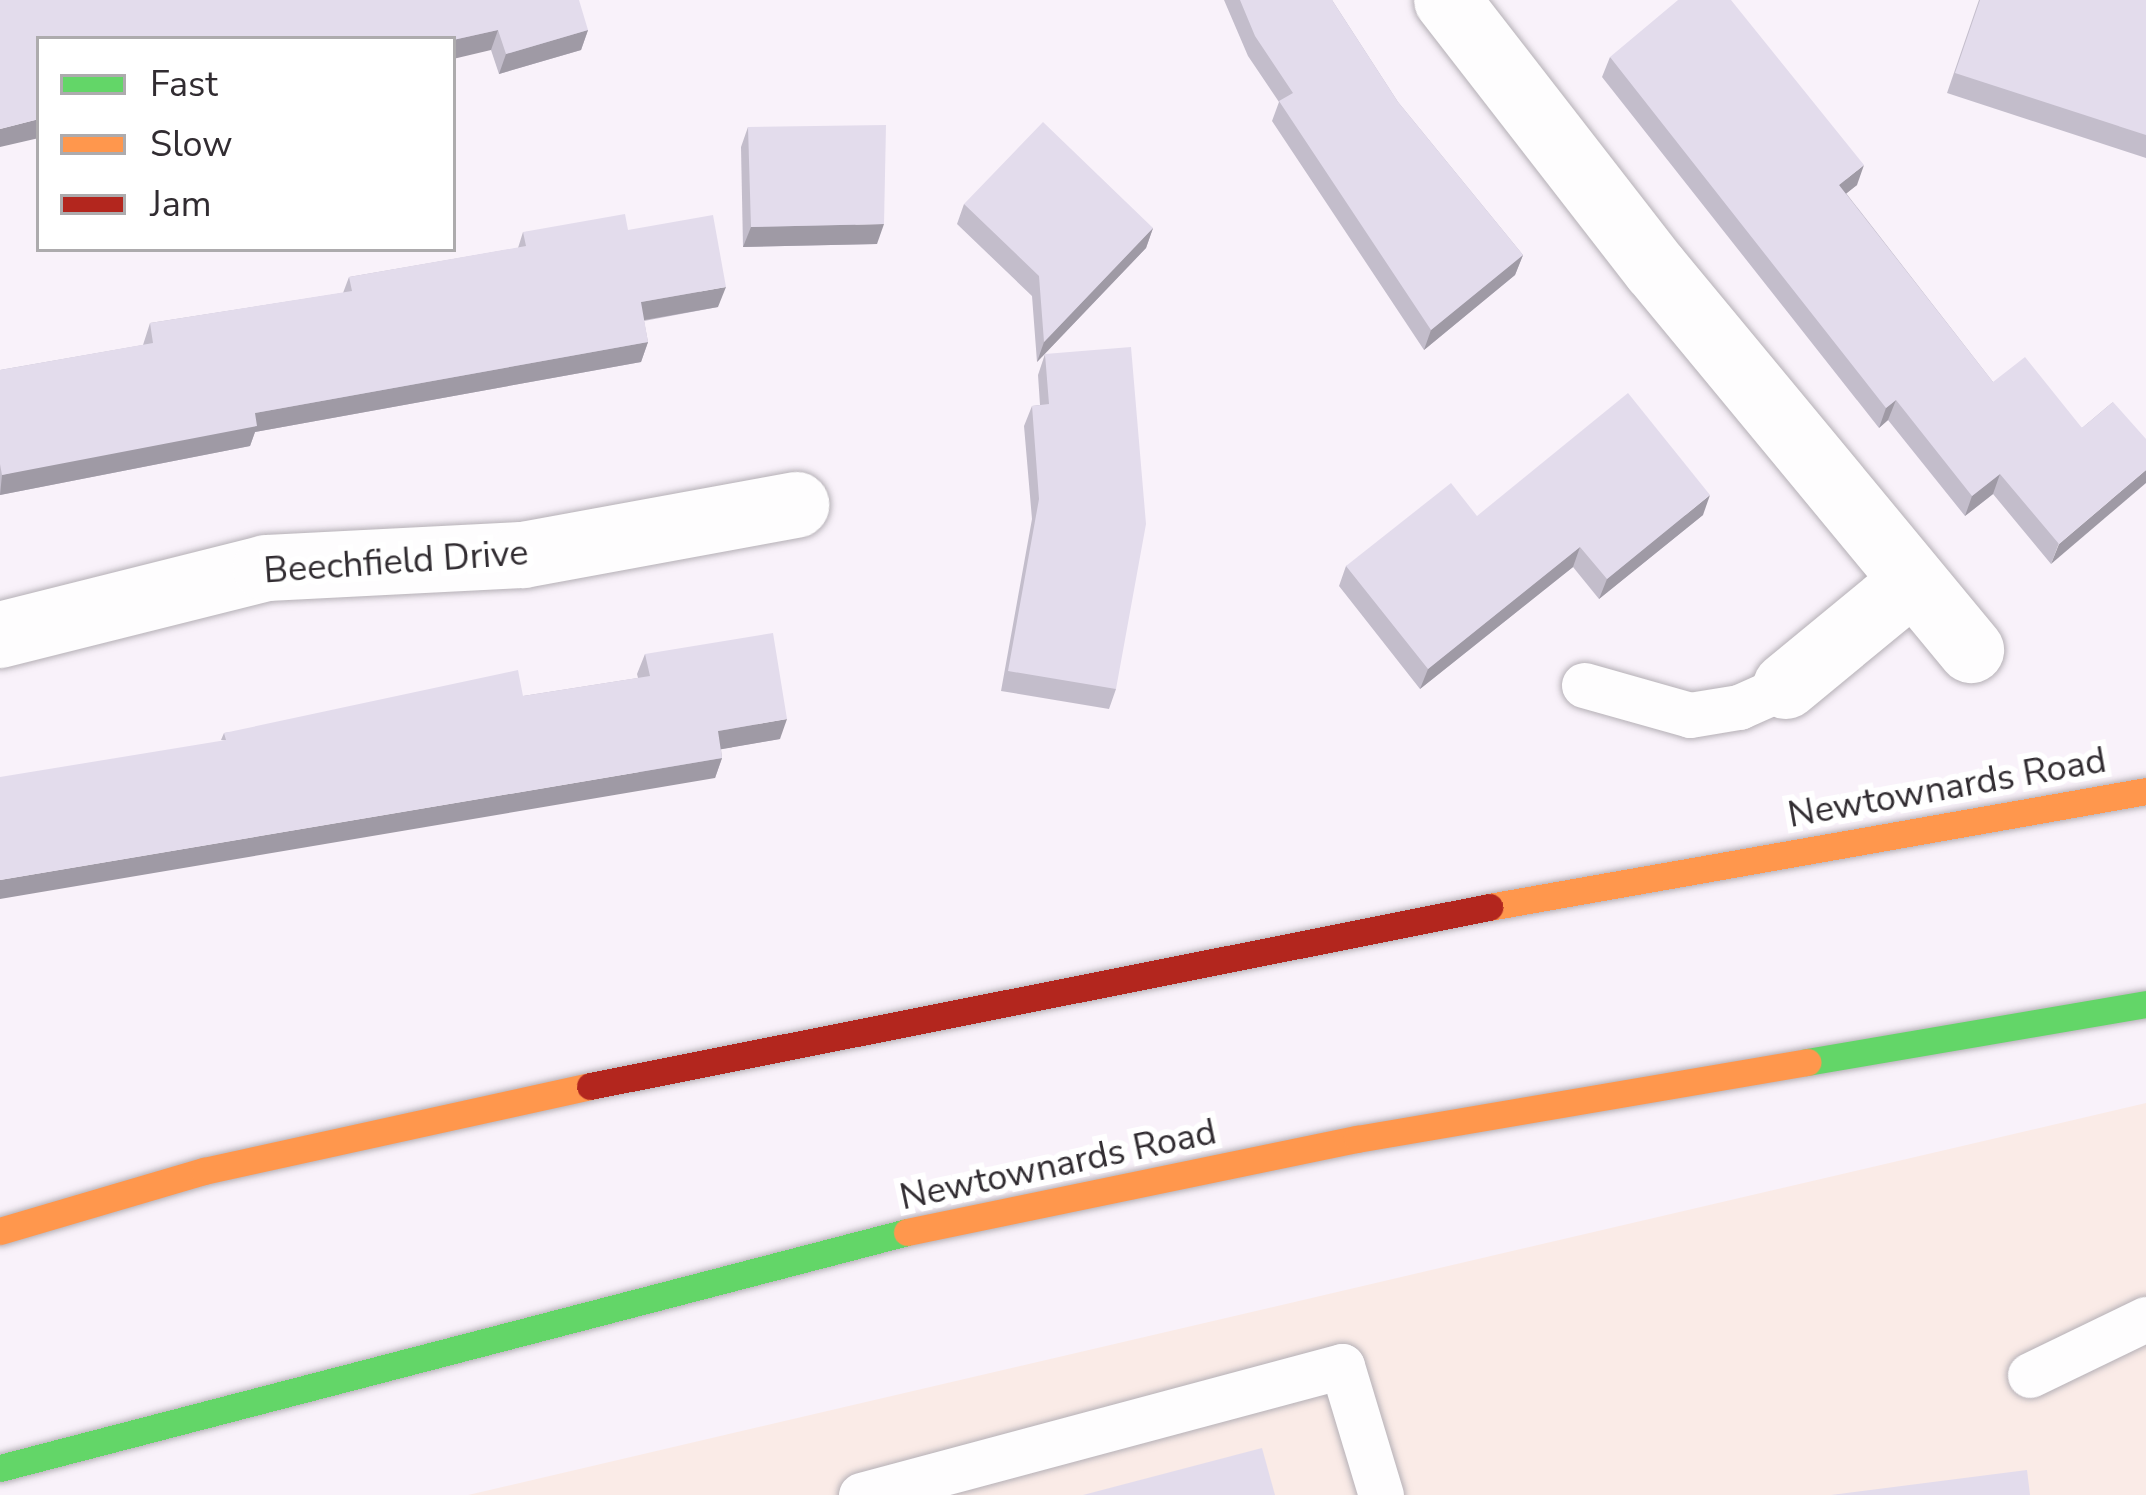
<!DOCTYPE html>
<html>
<head>
<meta charset="utf-8">
<style>
  body { margin:0 }
  #map { position:relative; width:2146px; height:1495px; overflow:hidden; background:#f9f2fa; font-family:"Nunito Sans",sans-serif }
  div>[style] { position:absolute }
  [style*='--x'] { left:calc(var(--x)*1px); top:calc(var(--y)*1px); width:calc(var(--w)*1px); rotate:calc(var(--a)*1deg) }
  .industrial>* { inset:0; background:#faebe7 }
  .roads { filter:drop-shadow(0 0 3px #b5b0b6) drop-shadow(0 0 3px #b5b0b6) }
  .lane>* { height:45px; margin:-22.5px; padding:0 22.5px; transform-origin:22.5px; border-radius:22.5px; background:#fefdfe }
  .street>* { height:66px; margin:-33px; padding:0 33px; transform-origin:33px; border-radius:33px; background:#fefdfe }
  .fast>* { height:27px; margin:-13.5px; padding:0 13.5px; transform-origin:13.5px; border-radius:13.5px; background:#63d668 }
  .slow>* { height:27px; margin:-13.5px; padding:0 13.5px; transform-origin:13.5px; border-radius:13.5px; background:#ff974d }
  .jam>* { height:27px; margin:-13.5px; padding:0 13.5px; transform-origin:13.5px; border-radius:13.5px; background:#b3261e }
  .wall>* { inset:0; background:#c3bdcb }
  .shaded-wall>* { inset:0; background:#9f9aa5 }
  .building>* { inset:0; background:#e3dcec }
  span { translate:-50% -50%; white-space:nowrap; text-align:center; line-height:1.15; -webkit-text-stroke:12px #fff; paint-order:stroke }
  .street-label { font-size:36px; color:#312c31 }
  .legend { position:absolute; left:36px; top:36px; width:420px; height:216px; box-sizing:border-box; background:#fff; border:3px solid #adabad; margin:0; padding:15px 21px; list-style:none; font-size:36px; color:#312c31 }
  .legend li { display:flex; align-items:center; gap:24px; height:60px }
  .legend b { width:60px; border:3px solid #adabad }
</style>
</head>
<body>
<div id="map">
  <div class="industrial">
    <i style="clip-path:polygon(2146px 1103px,2146px 1495px,468px 1495px)"></i>
  </div>
  <div class="roads">
    <div class="lane">
      <i style="--x:1584;--y:685;--w:110;--a:15.8"></i>
      <i style="--x:1690;--y:715;--w:50;--a:-9.3"></i>
      <i style="--x:1739;--y:707;--w:51;--a:-24.1"></i>
      <i style="--x:2030;--y:1375;--w:129;--a:-25.8"></i>
      <i style="--x:861;--y:1495;--w:498;--a:-15"></i>
      <i style="--x:1342;--y:1366;--w:135;--a:73.2"></i>
    </div>
    <div class="street">
      <i style="--x:1447;--y:0;--w:339;--a:52.2"></i>
      <i style="--x:1655;--y:268;--w:496;--a:50.4"></i>
      <i style="--x:0;--y:635;--w:274;--a:-14.1"></i>
      <i style="--x:266;--y:568;--w:257;--a:-2.9"></i>
      <i style="--x:523;--y:555;--w:278;--a:-10.4"></i>
      <i style="--x:1786;--y:686;--w:162;--a:-39.5"></i>
    </div>
    <div class="fast">
      <i style="--x:1807;--y:1062;--w:344;--a:-9.7"></i>
      <i style="--x:0;--y:1468;--w:937;--a:-14.58"></i>
    </div>
    <div class="slow">
      <i style="--x:1489;--y:907;--w:667;--a:-10.01"></i>
      <i style="--x:0;--y:1231;--w:213;--a:-16.4"></i>
      <i style="--x:204;--y:1171;--w:395;--a:-12.4"></i>
      <i style="--x:907;--y:1232;--w:460;--a:-11.7"></i>
      <i style="--x:1357;--y:1139;--w:457;--a:-9.7"></i>
    </div>
    <div class="jam">
      <i style="--x:590;--y:1086;--w:917;--a:-11.26"></i>
    </div>
  </div>
  <div class="wall">
    <i style="clip-path:polygon(0 0,588px 30px,581px 50px,499px 74px,491px 50px,39px 39px)"></i>
    <i style="clip-path:polygon(1224px 0,1332px 0,1398px 102px,1523px 255px,1515px 275px,1424px 350px,1272px 121px,1279px 102px,1248px 56px)"></i>
    <i style="clip-path:polygon(1979px 0,2146px 0,2146px 158px,1947px 93px)"></i>
    <i style="clip-path:polygon(1610px 57px,1857px 185px,1846px 193px,1993px 382px,2082px 428px,2113px 402px,2051px 564px,1993px 494px,1965px 516px,1888px 420px,1879px 428px,1602px 77px)"></i>
    <i style="clip-path:polygon(748px 127px,877px 244px,743px 247px,741px 147px)"></i>
    <i style="clip-path:polygon(964px 204px,1153px 228px,1146px 248px,1037px 362px,1032px 296px,957px 224px)"></i>
    <i style="clip-path:polygon(628px 230px,718px 307px,644px 321px,648px 342px,641px 362px,255px 432px,250px 446px,0 495px,0 370px,143px 345px,150px 323px,343px 293px,349px 277px,518px 248px,523px 232px)"></i>
    <i style="clip-path:polygon(1045px 354px,1116px 689px,1109px 709px,1001px 691px,1032px 519px,1024px 426px,1032px 406px,1040px 405px,1038px 375px)"></i>
    <i style="clip-path:polygon(1703px 515px,1599px 599px,1573px 567px,1420px 689px,1339px 586px,1346px 566px,1477px 516px)"></i>
    <i style="clip-path:polygon(645px 654px,780px 739px,721px 749px,722px 758px,715px 778px,221px 740px,224px 733px,523px 696px,638px 678px,637px 674px)"></i>
  </div>
  <div class="shaded-wall">
    <i style="clip-path:polygon(498px 30px,491px 50px,453px 59px,453px 40px)"></i>
    <i style="clip-path:polygon(588px 30px,581px 50px,499px 74px,506px 54px)"></i>
    <i style="clip-path:polygon(39px 119px,39px 138px,0 147px,0 129px)"></i>
    <i style="clip-path:polygon(1864px 165px,1857px 185px,1832px 205px,1839px 185px)"></i>
    <i style="clip-path:polygon(884px 224px,877px 244px,743px 247px,751px 227px)"></i>
    <i style="clip-path:polygon(1153px 228px,1146px 248px,1037px 362px,1044px 342px)"></i>
    <i style="clip-path:polygon(1523px 255px,1515px 275px,1424px 350px,1431px 330px)"></i>
    <i style="clip-path:polygon(726px 287px,718px 307px,633px 322px,641px 302px)"></i>
    <i style="clip-path:polygon(648px 342px,641px 362px,255px 432px,250px 446px,0 495px,2px 475px,255px 413px)"></i>
    <i style="clip-path:polygon(1896px 400px,1888px 420px,1879px 428px,1886px 408px)"></i>
    <i style="clip-path:polygon(2146px 470px,2146px 483px,2051px 564px,2059px 544px)"></i>
    <i style="clip-path:polygon(2000px 474px,1993px 494px,1965px 516px,1972px 496px)"></i>
    <i style="clip-path:polygon(1710px 495px,1703px 515px,1599px 599px,1607px 579px)"></i>
    <i style="clip-path:polygon(1580px 547px,1573px 567px,1420px 689px,1428px 669px)"></i>
    <i style="clip-path:polygon(787px 719px,780px 739px,711px 751px,718px 731px)"></i>
    <i style="clip-path:polygon(722px 758px,715px 778px,0 899px,0 880px)"></i>
  </div>
  <div class="building">
    <i style="clip-path:polygon(0 0,579px 0,588px 30px,506px 54px,498px 30px,453px 40px,39px 39px,39px 119px,0 129px)"></i>
    <i style="clip-path:polygon(1240px 0,1332px 0,1398px 102px,1523px 255px,1431px 330px,1279px 101px,1293px 93px,1255px 36px)"></i>
    <i style="clip-path:polygon(1678px 0,1731px 0,1864px 165px,1839px 185px,1993px 382px,2025px 357px,2082px 428px,2113px 402px,2146px 439px,2146px 470px,2059px 544px,2000px 474px,1972px 496px,1896px 400px,1886px 408px,1610px 57px)"></i>
    <i style="clip-path:polygon(1980px 0,2146px 0,2146px 135px,1955px 73px)"></i>
    <i style="clip-path:polygon(1043px 122px,1153px 228px,1044px 342px,1039px 276px,964px 204px)"></i>
    <i style="clip-path:polygon(886px 125px,884px 224px,751px 227px,748px 127px)"></i>
    <i style="clip-path:polygon(625px 214px,628px 230px,713px 215px,726px 287px,641px 302px,648px 342px,255px 413px,257px 426px,2px 475px,0 464px,0 370px,153px 343px,150px 323px,352px 291px,349px 277px,526px 246px,523px 232px)"></i>
    <i style="clip-path:polygon(1131px 347px,1146px 524px,1116px 689px,1008px 671px,1039px 499px,1032px 406px,1049px 404px,1045px 354px)"></i>
    <i style="clip-path:polygon(1628px 393px,1710px 495px,1607px 579px,1580px 547px,1428px 669px,1346px 566px,1451px 483px,1477px 516px)"></i>
    <i style="clip-path:polygon(773px 633px,787px 719px,718px 731px,722px 758px,0 880px,0 777px,226px 740px,224px 733px,518px 670px,523px 696px,650px 676px,645px 654px)"></i>
    <i style="clip-path:polygon(1262px 1448px,1275px 1495px,1083px 1495px)"></i>
    <i style="clip-path:polygon(2027px 1470px,2030px 1495px,1831px 1495px)"></i>
  </div>
  <div class="street-label">
    <span style="left:396px;top:562px;rotate:-4deg">Beechfield Drive</span>
    <span style="left:1947px;top:788px;rotate:-10deg">Newtownards Road</span>
    <span style="left:1058px;top:1165px;rotate:-12deg">Newtownards Road</span>
  </div>
  <ul class="legend">
  <li><b style="height:15px;background:#63d668"></b>Fast</li>
  <li><b style="height:15px;background:#ff974d"></b>Slow</li>
  <li><b style="height:15px;background:#b3261e"></b>Jam</li>
  </ul>
</div>
</body>
</html>
